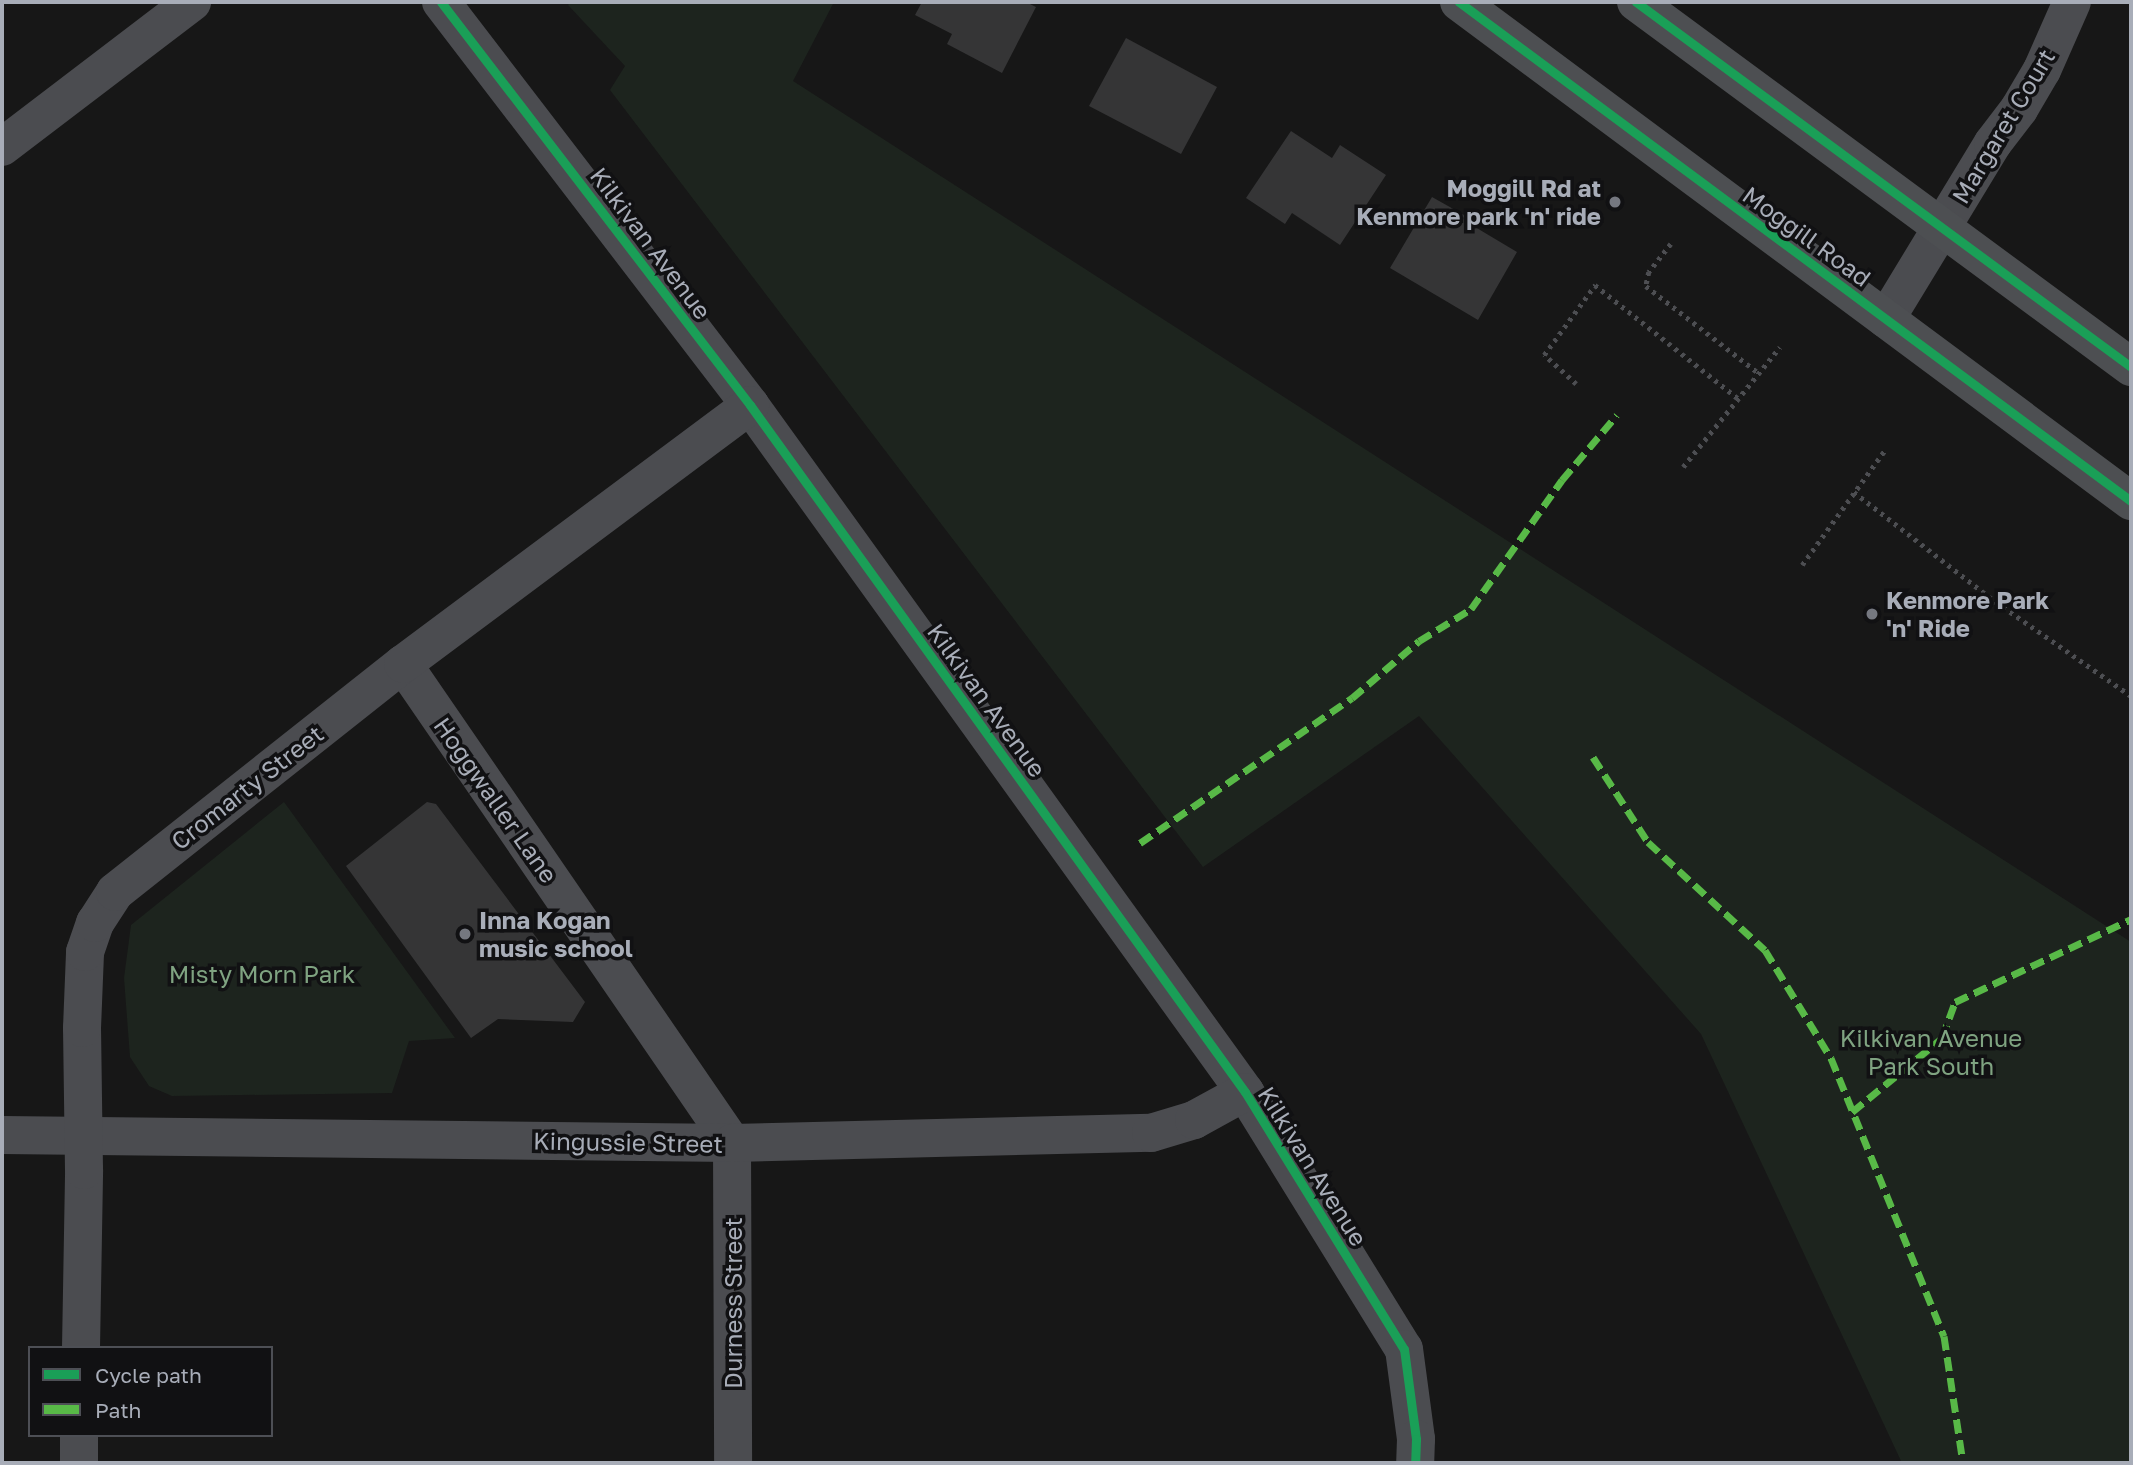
<!DOCTYPE html>
<html>
<head>
<meta charset="utf-8">
<style>
  body { margin:0 }
  #map { position:relative; width:2133px; height:1465px; overflow:hidden; background:#171717; font-family:"Golos Text",sans-serif }
  div>[style] { position:absolute }
  [style*='--x'] { left:calc(var(--x)*1px); top:calc(var(--y)*1px); width:calc(var(--w)*1px); rotate:calc(var(--a)*1deg) }
  .green>* { inset:0; background:#1d241e }
  .building>* { inset:0; background:#353536 }
  .path>* { height:4.5px; margin-top:-2.25px; transform-origin:0; background:repeating-linear-gradient(90deg,#4d4e52 0 3.5px,transparent 0 8.5px) }
  .minor>* { height:38px; margin:-19px; padding:0 19px; transform-origin:19px; border-radius:19px; background:#4b4c50 }
  .major>* { height:38px; margin:-19px; padding:0 19px; transform-origin:19px; border-radius:19px; background:#4d4f52 }
  .quiet>* { height:7px; margin-top:-3.5px; transform-origin:0; background:repeating-linear-gradient(90deg,#58b947 0 14px,transparent 0 21px) }
  .cycleway>* { height:9px; margin:-4.5px; padding:0 4.5px; transform-origin:4.5px; border-radius:4.5px; background:#1a9f57 }
  .dots>* { width:19px; height:19px; translate:-50% -50%; box-sizing:border-box; border:4px solid #111113; border-radius:50% }
  span { translate:-50% -50%; white-space:nowrap; text-align:center; line-height:1.15; -webkit-text-stroke:7px #111113; paint-order:stroke }
  .street-label { font-size:24px; color:#a8adb8 }
  .poi-label { font-size:24px; color:#a8adb8; font-weight:700 }
  .right { translate:-100% -50%; text-align:right }
  .left { translate:0 -50%; text-align:left }
  .park-label { font-size:24px; color:#7fa381 }
  .frame { position:absolute; inset:0; border:4px solid #a8adb8; pointer-events:none }
  .legend { position:absolute; left:28px; top:1346px; width:245px; height:91px; box-sizing:border-box; background:#111113; border:2px solid #4d4f55; margin:0; padding:9px 12px; list-style:none; font-size:21px; color:#a8adb8 }
  .legend li { display:flex; align-items:center; gap:14px; height:35px }
  .legend b { width:35px; border:2px solid #4d4f55 }
</style>
</head>
<body>
<div id="map">
  <div class="green">
    <i style="clip-path:polygon(570px 2px,834px 2px,793px 81px,2131px 942px,2131px 1463px,1902px 1463px,1701px 1034px,1419px 716px,1203px 867px,610px 90px,625px 66px,568px 5px)"></i>
    <i style="clip-path:polygon(284px 802px,455px 1038px,409px 1041px,392px 1093px,172px 1096px,149px 1086px,130px 1057px,124px 978px,131px 925px)"></i>
  </div>
  <div class="building">
    <i style="clip-path:polygon(922px 2px,1026px 2px,1036px 7px,1002px 73px,947px 44px,952px 34px,915px 15px)"></i>
    <i style="clip-path:polygon(1126px 38px,1217px 87px,1181px 154px,1089px 106px)"></i>
    <i style="clip-path:polygon(1291px 131px,1332px 158px,1340px 145px,1386px 175px,1340px 245px,1292px 213px,1285px 224px,1246px 198px)"></i>
    <i style="clip-path:polygon(1432px 197px,1473px 220px,1470px 224px,1517px 252px,1478px 320px,1390px 268px)"></i>
    <i style="clip-path:polygon(427px 802px,436px 804px,585px 1002px,573px 1022px,498px 1019px,471px 1038px,346px 866px)"></i>
  </div>
  <div class="path">
    <i style="--x:1671;--y:244;--w:36;--a:128"></i>
    <i style="--x:1649;--y:272;--w:14;--a:102"></i>
    <i style="--x:1646;--y:286;--w:144;--a:37.7"></i>
    <i style="--x:1576;--y:384;--w:43;--a:-137.8"></i>
    <i style="--x:1544;--y:355;--w:87;--a:-53.9"></i>
    <i style="--x:1595;--y:285;--w:184;--a:38.4"></i>
    <i style="--x:1683;--y:467;--w:154;--a:-51.1"></i>
    <i style="--x:1854;--y:492;--w:180;--a:37.8"></i>
    <i style="--x:1996;--y:602;--w:165;--a:34.8"></i>
    <i style="--x:1802;--y:565;--w:142;--a:-54.2"></i>
  </div>
  <div class="minor">
    <i style="--x:441;--y:2;--w:508;--a:52.52"></i>
    <i style="--x:750;--y:405;--w:847;--a:54.23"></i>
    <i style="--x:1245;--y:1092;--w:302;--a:58.3"></i>
    <i style="--x:1404;--y:1349;--w:91;--a:82.4"></i>
    <i style="--x:1416;--y:1439;--w:24;--a:92"></i>
    <i style="--x:2;--y:147;--w:239;--a:-37.3"></i>
    <i style="--x:1886;--y:319;--w:206;--a:-58.7"></i>
    <i style="--x:1993;--y:143;--w:43;--a:-52.6"></i>
    <i style="--x:2019;--y:109;--w:45;--a:-59.5"></i>
    <i style="--x:2042;--y:70;--w:74;--a:-66.2"></i>
    <i style="--x:403;--y:664;--w:581;--a:55.52"></i>
    <i style="--x:732;--y:1143;--w:320;--a:89.8"></i>
    <i style="--x:2;--y:1135;--w:730;--a:0.63"></i>
    <i style="--x:732;--y:1143;--w:419;--a:-1.4"></i>
    <i style="--x:1151;--y:1133;--w:45;--a:-16.8"></i>
    <i style="--x:1194;--y:1120;--w:58;--a:-28.8"></i>
    <i style="--x:81;--y:1348;--w:178;--a:-89"></i>
    <i style="--x:84;--y:1170;--w:142;--a:-90.8"></i>
    <i style="--x:82;--y:1028;--w:76;--a:-87.7"></i>
    <i style="--x:85;--y:952;--w:31;--a:-71"></i>
    <i style="--x:95;--y:923;--w:37;--a:-57"></i>
    <i style="--x:115;--y:892;--w:367;--a:-38.4"></i>
    <i style="--x:403;--y:664;--w:433;--a:-36.7"></i>
    <i style="--x:79;--y:1463;--w:28;--a:-90"></i>
  </div>
  <div class="major">
    <i style="--x:1459;--y:2;--w:837;--a:36.6"></i>
    <i style="--x:1636;--y:2;--w:615;--a:36.4"></i>
  </div>
  <div class="quiet">
    <i style="--x:1593;--y:757;--w:101;--a:57.1"></i>
    <i style="--x:1648;--y:842;--w:159;--a:42.7"></i>
    <i style="--x:1765;--y:950;--w:127;--a:58.6"></i>
    <i style="--x:1831;--y:1058;--w:300;--a:67.9"></i>
    <i style="--x:1944;--y:1336;--w:128;--a:81.5"></i>
    <i style="--x:1140;--y:843;--w:257;--a:-34.4"></i>
    <i style="--x:1352;--y:698;--w:88;--a:-40.4"></i>
    <i style="--x:1419;--y:641;--w:61;--a:-31.6"></i>
    <i style="--x:1471;--y:609;--w:158;--a:-54.8"></i>
    <i style="--x:1562;--y:480;--w:85;--a:-49.8"></i>
    <i style="--x:1852;--y:1112;--w:117;--a:-39.4"></i>
    <i style="--x:1942;--y:1038;--w:38;--a:-70"></i>
    <i style="--x:1955;--y:1002;--w:195;--a:-25.2"></i>
  </div>
  <div class="cycleway">
    <i style="--x:441;--y:2;--w:508;--a:52.52"></i>
    <i style="--x:750;--y:405;--w:847;--a:54.23"></i>
    <i style="--x:1245;--y:1092;--w:302;--a:58.3"></i>
    <i style="--x:1404;--y:1349;--w:91;--a:82.4"></i>
    <i style="--x:1416;--y:1439;--w:24;--a:92"></i>
    <i style="--x:1459;--y:2;--w:837;--a:36.6"></i>
    <i style="--x:1636;--y:2;--w:615;--a:36.4"></i>
  </div>
  <div class="dots">
    <i style="left:1615px;top:202px;background:#757880"></i>
    <i style="left:1872px;top:614px;background:#757880"></i>
    <i style="left:465px;top:934px;background:#757880"></i>
  </div>
  <div class="street-label">
    <span style="left:2003px;top:126px;rotate:-59deg">Margaret Court</span>
    <span style="left:1807px;top:236px;rotate:36deg">Moggill Road</span>
    <span style="left:651px;top:243px;rotate:53deg">Kilkivan Avenue</span>
    <span style="left:987px;top:700px;rotate:54deg">Kilkivan Avenue</span>
    <span style="left:247px;top:787px;rotate:-38deg">Cromarty Street</span>
    <span style="left:496px;top:800px;rotate:55deg">Hoggwaller Lane</span>
    <span style="left:628px;top:1142px;rotate:1deg">Kingussie Street</span>
    <span style="left:1313px;top:1166px;rotate:58deg">Kilkivan Avenue</span>
    <span style="left:733px;top:1303px;rotate:-90deg">Durness Street</span>
  </div>
  <div class="poi-label">
    <span class="right" style="left:1601px;top:202px">Moggill Rd at<br>Kenmore park 'n' ride</span>
    <span class="left" style="left:1886px;top:614px">Kenmore Park<br>'n' Ride</span>
    <span class="left" style="left:479px;top:934px">Inna Kogan<br>music school</span>
  </div>
  <div class="park-label">
    <span style="left:262px;top:974px">Misty Morn Park</span>
    <span style="left:1931px;top:1052px">Kilkivan Avenue<br>Park South</span>
  </div>
  <div class="frame"></div>
  <ul class="legend">
  <li><b style="height:9px;background:#1a9f57"></b>Cycle path</li>
  <li><b style="height:9px;background:#58b947"></b>Path</li>
  </ul>
</div>
</body>
</html>
